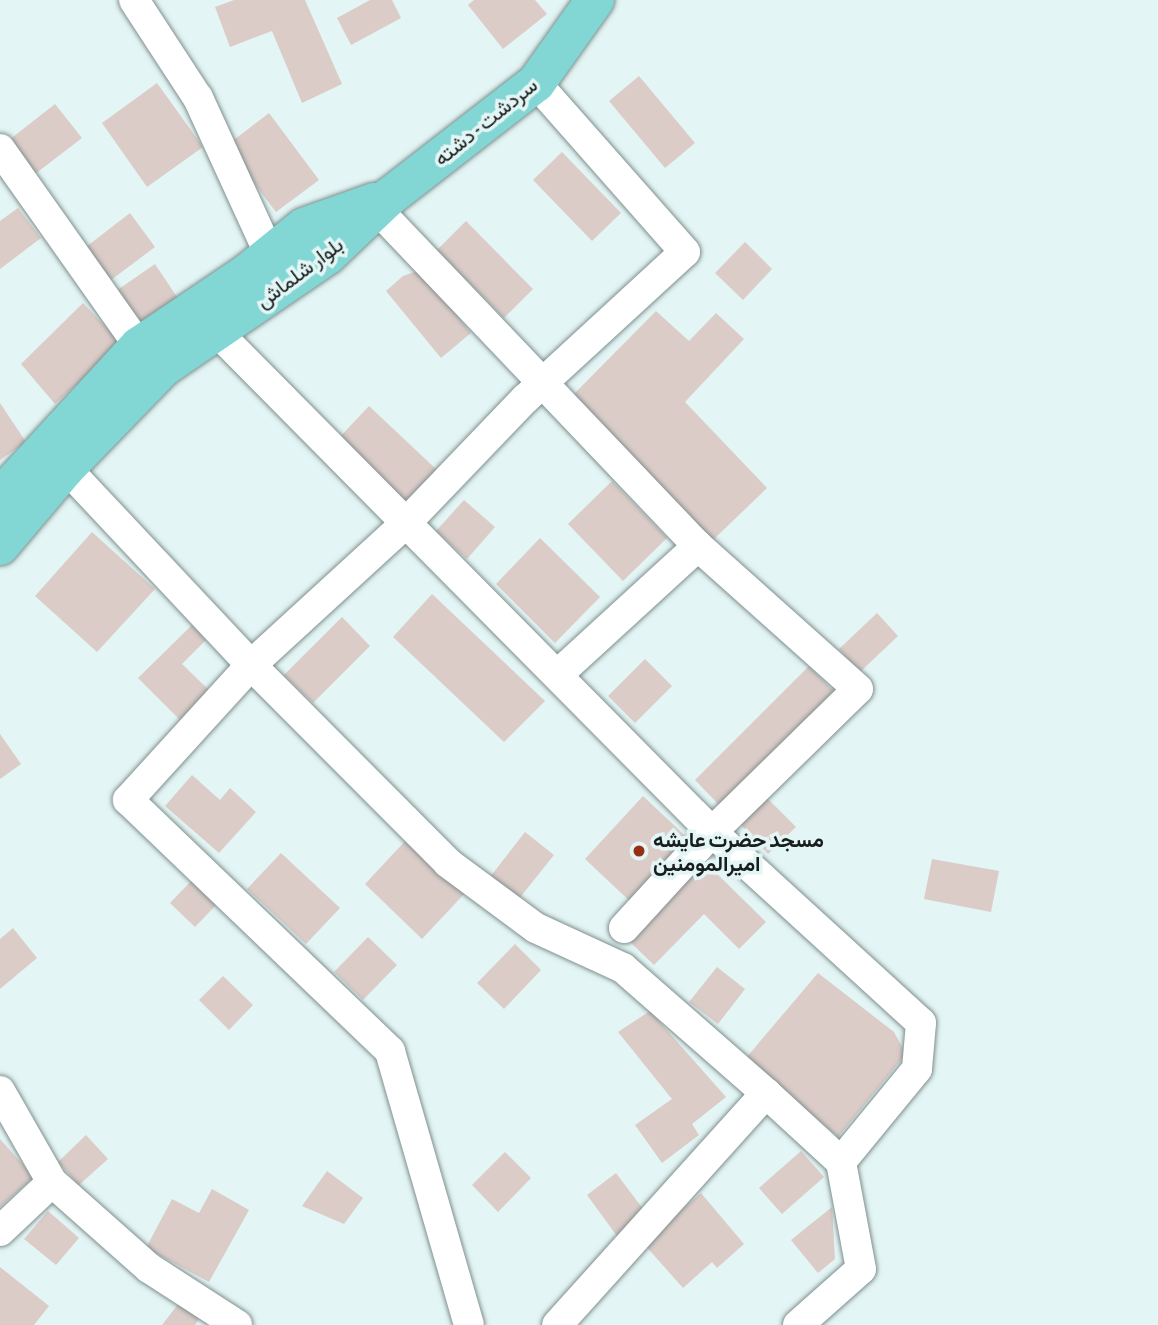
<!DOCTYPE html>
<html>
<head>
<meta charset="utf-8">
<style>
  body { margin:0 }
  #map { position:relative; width:1158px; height:1325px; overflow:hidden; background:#e3f5f4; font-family:"Asap Condensed",Vazirmatn,sans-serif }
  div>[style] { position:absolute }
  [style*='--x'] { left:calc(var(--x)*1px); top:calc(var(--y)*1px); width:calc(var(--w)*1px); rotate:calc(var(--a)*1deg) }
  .building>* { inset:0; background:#dcccc8 }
  .roads { filter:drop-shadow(0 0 2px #7f8f8e) drop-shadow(0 0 2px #7f8f8e) }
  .minor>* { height:30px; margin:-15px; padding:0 15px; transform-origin:15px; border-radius:15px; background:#fff }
  .major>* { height:38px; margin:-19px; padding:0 19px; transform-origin:19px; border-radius:19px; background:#82d6d4 }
  .dots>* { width:19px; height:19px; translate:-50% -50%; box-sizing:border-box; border:4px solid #e3f5f4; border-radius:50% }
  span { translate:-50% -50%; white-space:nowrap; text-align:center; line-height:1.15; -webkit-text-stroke:7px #e3f5f4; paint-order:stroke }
  .street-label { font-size:21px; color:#181e1e }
  .poi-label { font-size:21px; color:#181e1e; font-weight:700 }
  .left { translate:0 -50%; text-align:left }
</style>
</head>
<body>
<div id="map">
  <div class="building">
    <i style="clip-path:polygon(234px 0,305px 0,342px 84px,302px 103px,272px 31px,230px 47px,215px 7px)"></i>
    <i style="clip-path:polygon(370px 0,392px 0,401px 18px,351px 45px,337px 18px)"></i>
    <i style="clip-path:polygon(474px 0,535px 0,547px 14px,503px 49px,468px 5px)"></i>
    <i style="clip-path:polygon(639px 76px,695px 143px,665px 168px,609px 101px)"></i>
    <i style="clip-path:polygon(157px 83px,203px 147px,147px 187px,102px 123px)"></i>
    <i style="clip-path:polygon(55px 104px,82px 138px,35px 174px,9px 140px)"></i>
    <i style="clip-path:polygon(269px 113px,319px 180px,276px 212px,226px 146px)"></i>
    <i style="clip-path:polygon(562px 152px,621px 213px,592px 241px,533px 180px)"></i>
    <i style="clip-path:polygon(18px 208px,41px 238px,0 269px,0 221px)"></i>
    <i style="clip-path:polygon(130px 213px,155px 247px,111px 280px,86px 247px)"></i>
    <i style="clip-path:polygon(466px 221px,533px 289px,504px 318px,437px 250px)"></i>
    <i style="clip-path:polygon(745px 242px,772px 269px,743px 300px,715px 273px)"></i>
    <i style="clip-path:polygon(155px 264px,179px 300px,142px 327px,116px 291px)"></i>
    <i style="clip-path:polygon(420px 270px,471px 333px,441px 358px,386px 291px,403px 276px)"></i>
    <i style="clip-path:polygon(83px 303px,122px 344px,55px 404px,21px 364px)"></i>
    <i style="clip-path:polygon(656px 311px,689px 341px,716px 313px,744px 339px,685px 402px,767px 488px,713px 540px,573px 395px)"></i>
    <i style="clip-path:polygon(0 403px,26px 442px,0 460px)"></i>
    <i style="clip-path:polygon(369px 406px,437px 470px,405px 503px,338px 439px)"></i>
    <i style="clip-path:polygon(612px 481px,667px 538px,623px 581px,568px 524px)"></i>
    <i style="clip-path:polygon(464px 500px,495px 527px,467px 559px,436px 531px)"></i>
    <i style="clip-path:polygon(92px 532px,155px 589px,97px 652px,35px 596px)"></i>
    <i style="clip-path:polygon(540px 538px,600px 597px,555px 643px,496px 584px)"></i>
    <i style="clip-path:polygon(432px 594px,545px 701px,504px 742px,393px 637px)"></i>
    <i style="clip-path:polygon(877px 613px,898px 636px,860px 672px,839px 649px)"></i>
    <i style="clip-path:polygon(342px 617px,370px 646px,313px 703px,284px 675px)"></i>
    <i style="clip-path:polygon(192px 625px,206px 640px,182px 664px,212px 693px,183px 723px,138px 678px)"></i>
    <i style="clip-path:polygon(645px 659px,672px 686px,635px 723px,608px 696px)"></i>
    <i style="clip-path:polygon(809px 666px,836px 694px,720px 806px,695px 780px)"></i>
    <i style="clip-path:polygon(0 734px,21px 764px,0 779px)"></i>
    <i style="clip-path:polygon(192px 775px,220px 800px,230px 788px,256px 812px,219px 853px,165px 806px)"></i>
    <i style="clip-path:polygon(643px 796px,694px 844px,635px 906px,585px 859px)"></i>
    <i style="clip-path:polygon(767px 798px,796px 827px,768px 854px,740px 824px)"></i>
    <i style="clip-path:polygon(525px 832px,554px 855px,518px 900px,490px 877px)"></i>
    <i style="clip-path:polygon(407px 839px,465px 893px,422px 939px,365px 884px)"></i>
    <i style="clip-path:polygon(281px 853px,340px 908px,306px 944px,247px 889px)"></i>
    <i style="clip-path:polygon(932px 859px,999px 871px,991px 912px,924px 899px)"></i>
    <i style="clip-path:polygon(705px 862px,766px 922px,739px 949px,704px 914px,654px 965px,630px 942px)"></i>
    <i style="clip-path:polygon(194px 878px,219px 902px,195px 927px,170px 903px)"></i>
    <i style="clip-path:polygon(13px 928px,37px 958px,0 989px,0 939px)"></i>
    <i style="clip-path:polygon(368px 937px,397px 965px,363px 1000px,334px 972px)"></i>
    <i style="clip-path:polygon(515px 944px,541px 970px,504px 1009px,477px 983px)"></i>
    <i style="clip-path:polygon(717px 967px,745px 989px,718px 1024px,689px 1002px)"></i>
    <i style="clip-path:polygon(818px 973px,894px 1032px,906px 1054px,838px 1137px,746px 1058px)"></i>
    <i style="clip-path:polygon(223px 976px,253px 1005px,229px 1030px,199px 1000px)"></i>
    <i style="clip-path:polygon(650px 1011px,726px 1097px,692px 1124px,699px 1135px,662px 1163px,635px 1125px,672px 1099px,618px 1032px)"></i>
    <i style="clip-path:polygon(86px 1135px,108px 1159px,79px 1185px,58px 1162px)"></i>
    <i style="clip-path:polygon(0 1139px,34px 1177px,0 1207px)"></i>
    <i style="clip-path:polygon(801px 1151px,824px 1177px,782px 1214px,759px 1188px)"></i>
    <i style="clip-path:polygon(505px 1152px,531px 1178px,498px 1212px,472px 1185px)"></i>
    <i style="clip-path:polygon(327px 1171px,363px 1198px,344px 1224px,302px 1206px)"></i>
    <i style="clip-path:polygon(616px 1173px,646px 1213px,617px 1236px,587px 1195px)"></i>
    <i style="clip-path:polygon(212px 1189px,249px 1210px,209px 1282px,146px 1248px,172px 1199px,199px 1213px)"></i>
    <i style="clip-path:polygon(701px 1193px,744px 1244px,717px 1268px,712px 1262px,683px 1288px,643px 1243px)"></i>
    <i style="clip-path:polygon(832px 1207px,835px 1259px,818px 1273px,791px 1240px)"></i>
    <i style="clip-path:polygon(48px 1211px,79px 1238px,56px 1265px,24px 1239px)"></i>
    <i style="clip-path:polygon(0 1267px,49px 1306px,34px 1325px,0 1325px)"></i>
    <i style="clip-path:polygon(179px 1303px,199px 1319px,195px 1325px,162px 1325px)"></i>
  </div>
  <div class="roads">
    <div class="minor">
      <i style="--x:134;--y:0;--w:117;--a:56.9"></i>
      <i style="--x:198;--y:98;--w:170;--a:65.4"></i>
      <i style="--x:0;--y:149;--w:241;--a:54.8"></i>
      <i style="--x:376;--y:208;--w:467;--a:46.4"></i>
      <i style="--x:216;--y:331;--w:705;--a:45.29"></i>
      <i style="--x:712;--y:832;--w:204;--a:-44.4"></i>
      <i style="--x:858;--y:689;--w:215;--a:-138.2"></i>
      <i style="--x:698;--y:546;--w:191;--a:137.5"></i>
      <i style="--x:66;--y:468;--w:270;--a:46.8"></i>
      <i style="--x:251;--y:665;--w:279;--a:45.1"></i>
      <i style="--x:448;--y:863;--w:109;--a:36.5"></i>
      <i style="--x:536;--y:928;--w:96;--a:24.7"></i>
      <i style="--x:623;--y:968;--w:190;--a:41.2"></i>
      <i style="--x:766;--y:1093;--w:312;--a:132"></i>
      <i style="--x:624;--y:928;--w:130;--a:-47.5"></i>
      <i style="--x:712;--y:832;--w:283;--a:42.4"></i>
      <i style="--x:921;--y:1023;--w:46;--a:95"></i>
      <i style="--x:917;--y:1069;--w:120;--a:129.3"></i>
      <i style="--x:841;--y:1162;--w:102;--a:-137.4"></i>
      <i style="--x:0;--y:1091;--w:105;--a:60.3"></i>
      <i style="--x:52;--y:1182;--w:130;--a:41.6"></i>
      <i style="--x:149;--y:1268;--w:105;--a:32.9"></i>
      <i style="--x:0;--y:1231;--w:71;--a:-43.3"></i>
      <i style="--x:469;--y:1325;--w:285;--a:-106.1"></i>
      <i style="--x:390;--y:1051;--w:363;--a:-136.2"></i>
      <i style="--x:128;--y:800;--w:183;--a:-47.7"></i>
      <i style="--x:251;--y:665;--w:207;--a:-42.5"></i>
      <i style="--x:404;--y:525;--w:175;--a:-46.2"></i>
      <i style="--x:525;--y:399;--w:217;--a:-42.6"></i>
      <i style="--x:685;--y:252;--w:225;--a:-131.4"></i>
      <i style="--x:798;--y:1325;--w:84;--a:-41.6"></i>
      <i style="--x:861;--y:1269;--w:109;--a:-100.6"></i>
    </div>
    <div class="major">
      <i style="--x:0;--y:497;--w:205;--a:-47.4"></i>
      <i style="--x:139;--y:346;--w:130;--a:-34.1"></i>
      <i style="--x:247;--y:273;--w:73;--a:-38.9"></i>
      <i style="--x:304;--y:227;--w:74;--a:-19.7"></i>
      <i style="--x:0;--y:546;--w:102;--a:-49.8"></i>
      <i style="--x:66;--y:468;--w:141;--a:-45.9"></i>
      <i style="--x:164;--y:367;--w:199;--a:-34.3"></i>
      <i style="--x:328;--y:255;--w:84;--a:-43.6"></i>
      <i style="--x:389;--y:197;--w:186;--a:-37.8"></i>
      <i style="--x:536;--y:83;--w:102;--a:-54.6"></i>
    </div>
  </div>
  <div class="dots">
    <i style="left:639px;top:851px;background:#972f16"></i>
  </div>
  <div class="street-label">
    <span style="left:485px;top:121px;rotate:-39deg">سردشت - دشته</span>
    <span style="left:299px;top:272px;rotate:-37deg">بلوار شلماش</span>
  </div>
  <div class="poi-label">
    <span class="left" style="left:653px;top:851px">مسجد حضرت عایشه<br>امیرالمومنین</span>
  </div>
</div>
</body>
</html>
